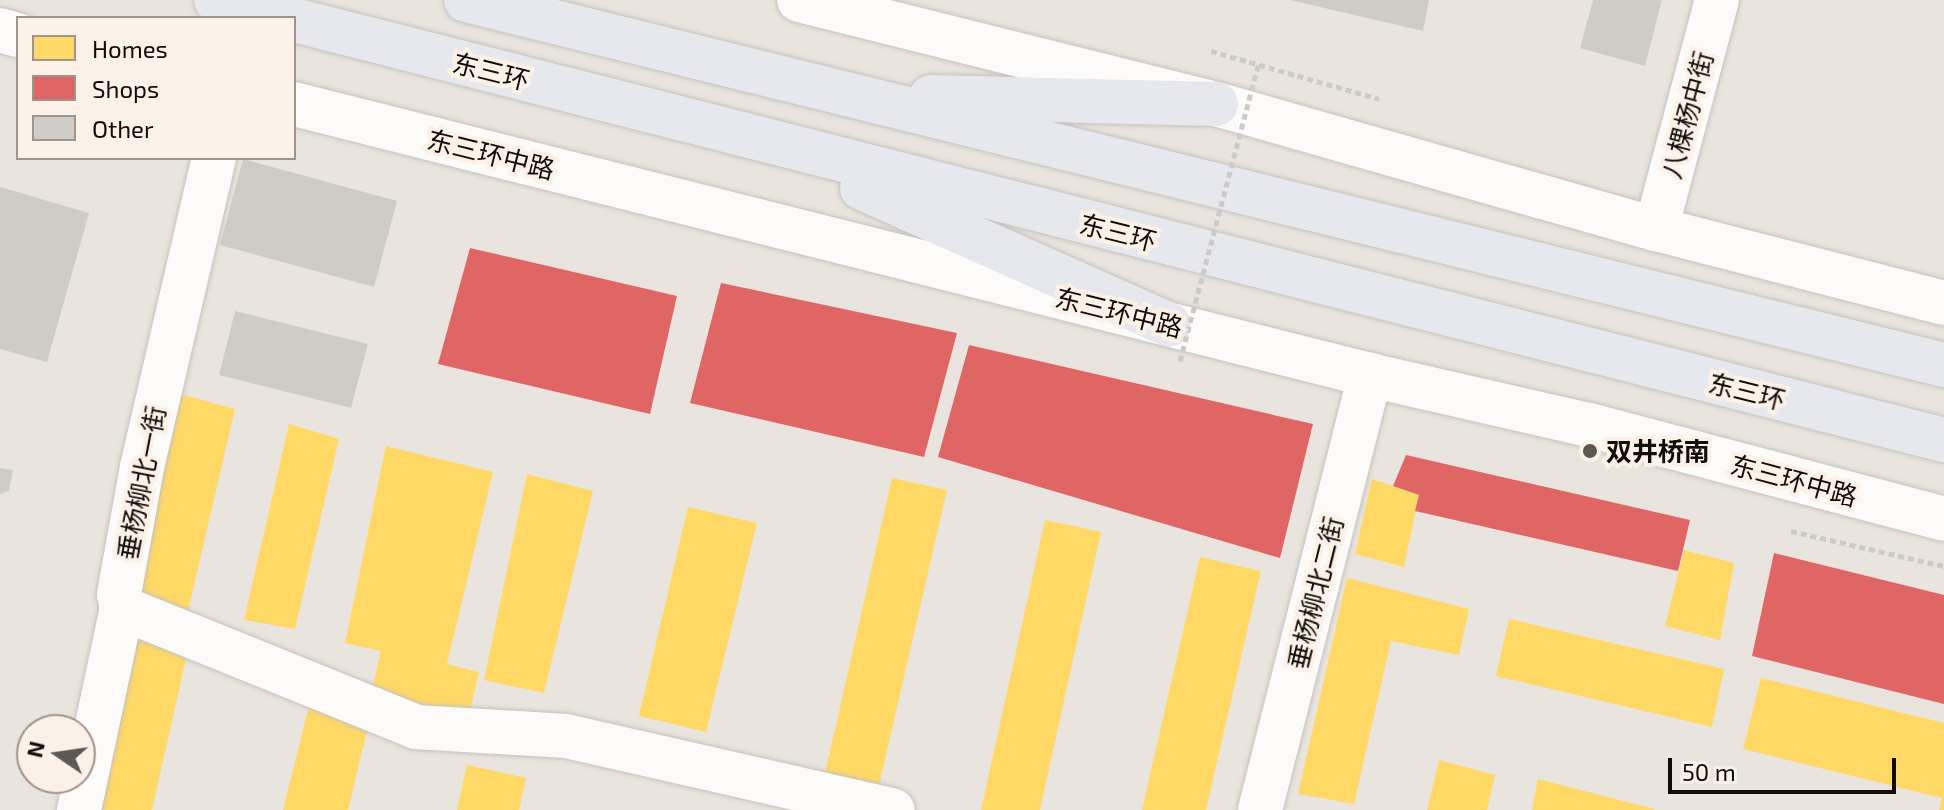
<!DOCTYPE html>
<html>
<head>
<meta charset="utf-8">
<style>
  body { margin:0 }
  #map { position:relative; width:1944px; height:810px; overflow:hidden; background:#e9e4de; font-family:"Exo 2","Noto Sans SC",sans-serif }
  div>[style] { position:absolute }
  [style*='--x'] { left:calc(var(--x)*1px); top:calc(var(--y)*1px); width:calc(var(--w)*1px); rotate:calc(var(--a)*1deg) }
  .homes>* { inset:0; background:#ffd966 }
  .shops>* { inset:0; background:#e06666 }
  .building>* { inset:0; background:#cfccc7 }
  .path>* { height:5px; margin-top:-2.5px; transform-origin:0; background:repeating-linear-gradient(90deg,#cccbca 0 6px,transparent 0 10px) }
  .roads { filter:drop-shadow(0 0 2px #c6c2be) drop-shadow(0 0 2px #c6c2be) }
  .minor>* { height:44px; margin:-22px; padding:0 22px; transform-origin:22px; border-radius:22px; background:#fcfbfa }
  .highway>* { height:44px; margin:-22px; padding:0 22px; transform-origin:22px; border-radius:22px; background:#e7e7ee }
  .path-bridge>* { height:5px; margin-top:-2.5px; transform-origin:0; background:repeating-linear-gradient(90deg,#cccbca 0 6px,transparent 0 10px) }
  .dots>* { width:22px; height:22px; translate:-50% -50%; box-sizing:border-box; border:4px solid #fcf1e6; border-radius:50% }
  span { translate:-50% -50%; white-space:nowrap; text-align:center; line-height:1.15; -webkit-text-stroke:8px #fcf1e6; paint-order:stroke }
  .street-label { font-size:26px; color:#100d09 }
  .poi-label { font-size:26px; color:#100d09; font-weight:700 }
  .left { translate:0 -50%; text-align:left }
  .legend { position:absolute; left:16px; top:16px; width:280px; height:144px; box-sizing:border-box; background:#fcf1e6; border:2px solid #9e968e; margin:0; padding:10px 14px; list-style:none; font-size:24px; color:#100d09 }
  .legend li { display:flex; align-items:center; gap:16px; height:40px }
  .legend b { width:40px; border:2px solid #9e968e }
  .north { position:absolute; left:16px; top:714px; width:80px; height:80px; box-sizing:border-box; background:#fcf1e6; border:2px solid #9e968e; border-radius:50%; rotate:283deg; font-size:22px; font-weight:700; line-height:32px; text-align:center; color:#100d09 }
  .north::after { content:''; display:block; margin:auto; width:28px; height:36px; background:#5c5854; clip-path:polygon(50% 0,100% 100%,50% 72%,0 100%) }
  .scale { position:absolute; left:1668px; top:758px; width:228px; height:36px; box-sizing:border-box; border:4px solid #100d09; border-top:0; padding-left:10px; font-size:24px; line-height:28px; white-space:nowrap; color:#100d09; -webkit-text-stroke:6px #fcf1e6; paint-order:stroke }
</style>
</head>
<body>
<div id="map">
  <div class="homes">
    <i style="clip-path:polygon(179px 394px,235px 409px,188px 611px,132px 597px)"></i>
    <i style="clip-path:polygon(289px 424px,339px 439px,295px 629px,244px 620px)"></i>
    <i style="clip-path:polygon(386px 446px,493px 472px,447px 664px,479px 672px,463px 741px,371px 714px,348px 810px,283px 810px,311px 698px,367px 712px,381px 651px,345px 643px)"></i>
    <i style="clip-path:polygon(527px 474px,593px 491px,544px 693px,484px 680px)"></i>
    <i style="clip-path:polygon(892px 478px,947px 490px,878px 790px,824px 778px)"></i>
    <i style="clip-path:polygon(1372px 479px,1419px 495px,1404px 567px,1355px 554px)"></i>
    <i style="clip-path:polygon(688px 507px,757px 523px,706px 732px,639px 716px)"></i>
    <i style="clip-path:polygon(1045px 520px,1101px 532px,1040px 810px,981px 810px)"></i>
    <i style="clip-path:polygon(1684px 550px,1734px 563px,1720px 640px,1665px 626px)"></i>
    <i style="clip-path:polygon(1200px 557px,1261px 571px,1206px 810px,1142px 810px)"></i>
    <i style="clip-path:polygon(1347px 578px,1469px 609px,1459px 655px,1391px 641px,1354px 804px,1298px 794px)"></i>
    <i style="clip-path:polygon(1509px 619px,1724px 669px,1712px 727px,1496px 676px)"></i>
    <i style="clip-path:polygon(124px 638px,188px 650px,152px 810px,87px 810px)"></i>
    <i style="clip-path:polygon(1761px 678px,1944px 723px,1944px 810px,1939px 810px,1942px 798px,1743px 749px)"></i>
    <i style="clip-path:polygon(1439px 760px,1495px 775px,1487px 810px,1427px 810px)"></i>
    <i style="clip-path:polygon(467px 765px,526px 778px,519px 810px,457px 810px)"></i>
    <i style="clip-path:polygon(1538px 779px,1654px 809px,1654px 810px,1532px 810px)"></i>
  </div>
  <div class="shops">
    <i style="clip-path:polygon(470px 248px,677px 296px,650px 414px,438px 364px)"></i>
    <i style="clip-path:polygon(721px 283px,957px 333px,924px 457px,690px 403px)"></i>
    <i style="clip-path:polygon(969px 345px,1313px 424px,1280px 558px,938px 457px)"></i>
    <i style="clip-path:polygon(1406px 455px,1690px 520px,1678px 571px,1415px 511px,1419px 495px,1393px 486px)"></i>
    <i style="clip-path:polygon(1774px 553px,1944px 595px,1944px 704px,1752px 656px)"></i>
  </div>
  <div class="building">
    <i style="clip-path:polygon(1290px 0,1429px 0,1423px 31px)"></i>
    <i style="clip-path:polygon(1593px 0,1662px 0,1645px 66px,1580px 48px)"></i>
    <i style="clip-path:polygon(243px 159px,397px 201px,374px 287px,220px 245px)"></i>
    <i style="clip-path:polygon(0 187px,89px 213px,47px 362px,0 349px)"></i>
    <i style="clip-path:polygon(235px 311px,368px 344px,351px 408px,219px 375px)"></i>
    <i style="clip-path:polygon(0 468px,13px 470px,9px 491px,0 494px)"></i>
  </div>
  <div class="path">
    <i style="--x:1211;--y:51;--w:175;--a:15.9"></i>
    <i style="--x:1791;--y:531;--w:157;--a:12.9"></i>
  </div>
  <div class="roads">
    <div class="minor">
      <i style="--x:799;--y:0;--w:430;--a:14"></i>
      <i style="--x:1216;--y:104;--w:457;--a:15.9"></i>
      <i style="--x:1656;--y:229;--w:297;--a:14.4"></i>
      <i style="--x:0;--y:30;--w:19;--a:16"></i>
      <i style="--x:294;--y:104;--w:1110;--a:14.14"></i>
      <i style="--x:1370;--y:375;--w:225;--a:12.9"></i>
      <i style="--x:1589;--y:425;--w:367;--a:14.8"></i>
      <i style="--x:1656;--y:229;--w:237;--a:-75.1"></i>
      <i style="--x:122;--y:608;--w:317;--a:22"></i>
      <i style="--x:416;--y:727;--w:150;--a:3.4"></i>
      <i style="--x:566;--y:736;--w:335;--a:12.8"></i>
      <i style="--x:79;--y:810;--w:207;--a:-78"></i>
      <i style="--x:122;--y:608;--w:14;--a:-102"></i>
      <i style="--x:119;--y:594;--w:129;--a:-79.7"></i>
      <i style="--x:142;--y:467;--w:317;--a:-76.9"></i>
      <i style="--x:1260;--y:810;--w:449;--a:-75.8"></i>
    </div>
    <div class="highway">
      <i style="--x:216;--y:0;--w:71;--a:14.6"></i>
      <i style="--x:466;--y:0;--w:1522;--a:13.87"></i>
      <i style="--x:294;--y:20;--w:1703;--a:14.28"></i>
      <i style="--x:931;--y:97;--w:285;--a:1.4"></i>
      <i style="--x:862;--y:188;--w:336;--a:24"></i>
    </div>
  </div>
  <div class="path-bridge">
    <i style="--x:1180;--y:361;--w:306;--a:-75.2"></i>
  </div>
  <div class="dots">
    <i style="left:1590px;top:451px;background:#5c5854"></i>
  </div>
  <div class="street-label">
    <span style="left:491px;top:71px;rotate:14deg">东三环</span>
    <span style="left:1687px;top:115px;rotate:-75deg">八棵杨中街</span>
    <span style="left:491px;top:154px;rotate:14deg">东三环中路</span>
    <span style="left:1118px;top:232px;rotate:14deg">东三环</span>
    <span style="left:1119px;top:312px;rotate:14deg">东三环中路</span>
    <span style="left:1747px;top:391px;rotate:14deg">东三环</span>
    <span style="left:1794px;top:480px;rotate:15deg">东三环中路</span>
    <span style="left:141px;top:483px;rotate:-79deg">垂杨柳北一街</span>
    <span style="left:1315px;top:593px;rotate:-76deg">垂杨柳北二街</span>
  </div>
  <div class="poi-label">
    <span class="left" style="left:1606px;top:451px">双井桥南</span>
  </div>
  <ul class="legend">
  <li><b style="height:22px;background:#ffd966"></b>Homes</li>
  <li><b style="height:22px;background:#e06666"></b>Shops</li>
  <li><b style="height:22px;background:#cfccc7"></b>Other</li>
  </ul>
  <div class="north">N</div>
  <div class="scale">50 m</div>
</div>
</body>
</html>
